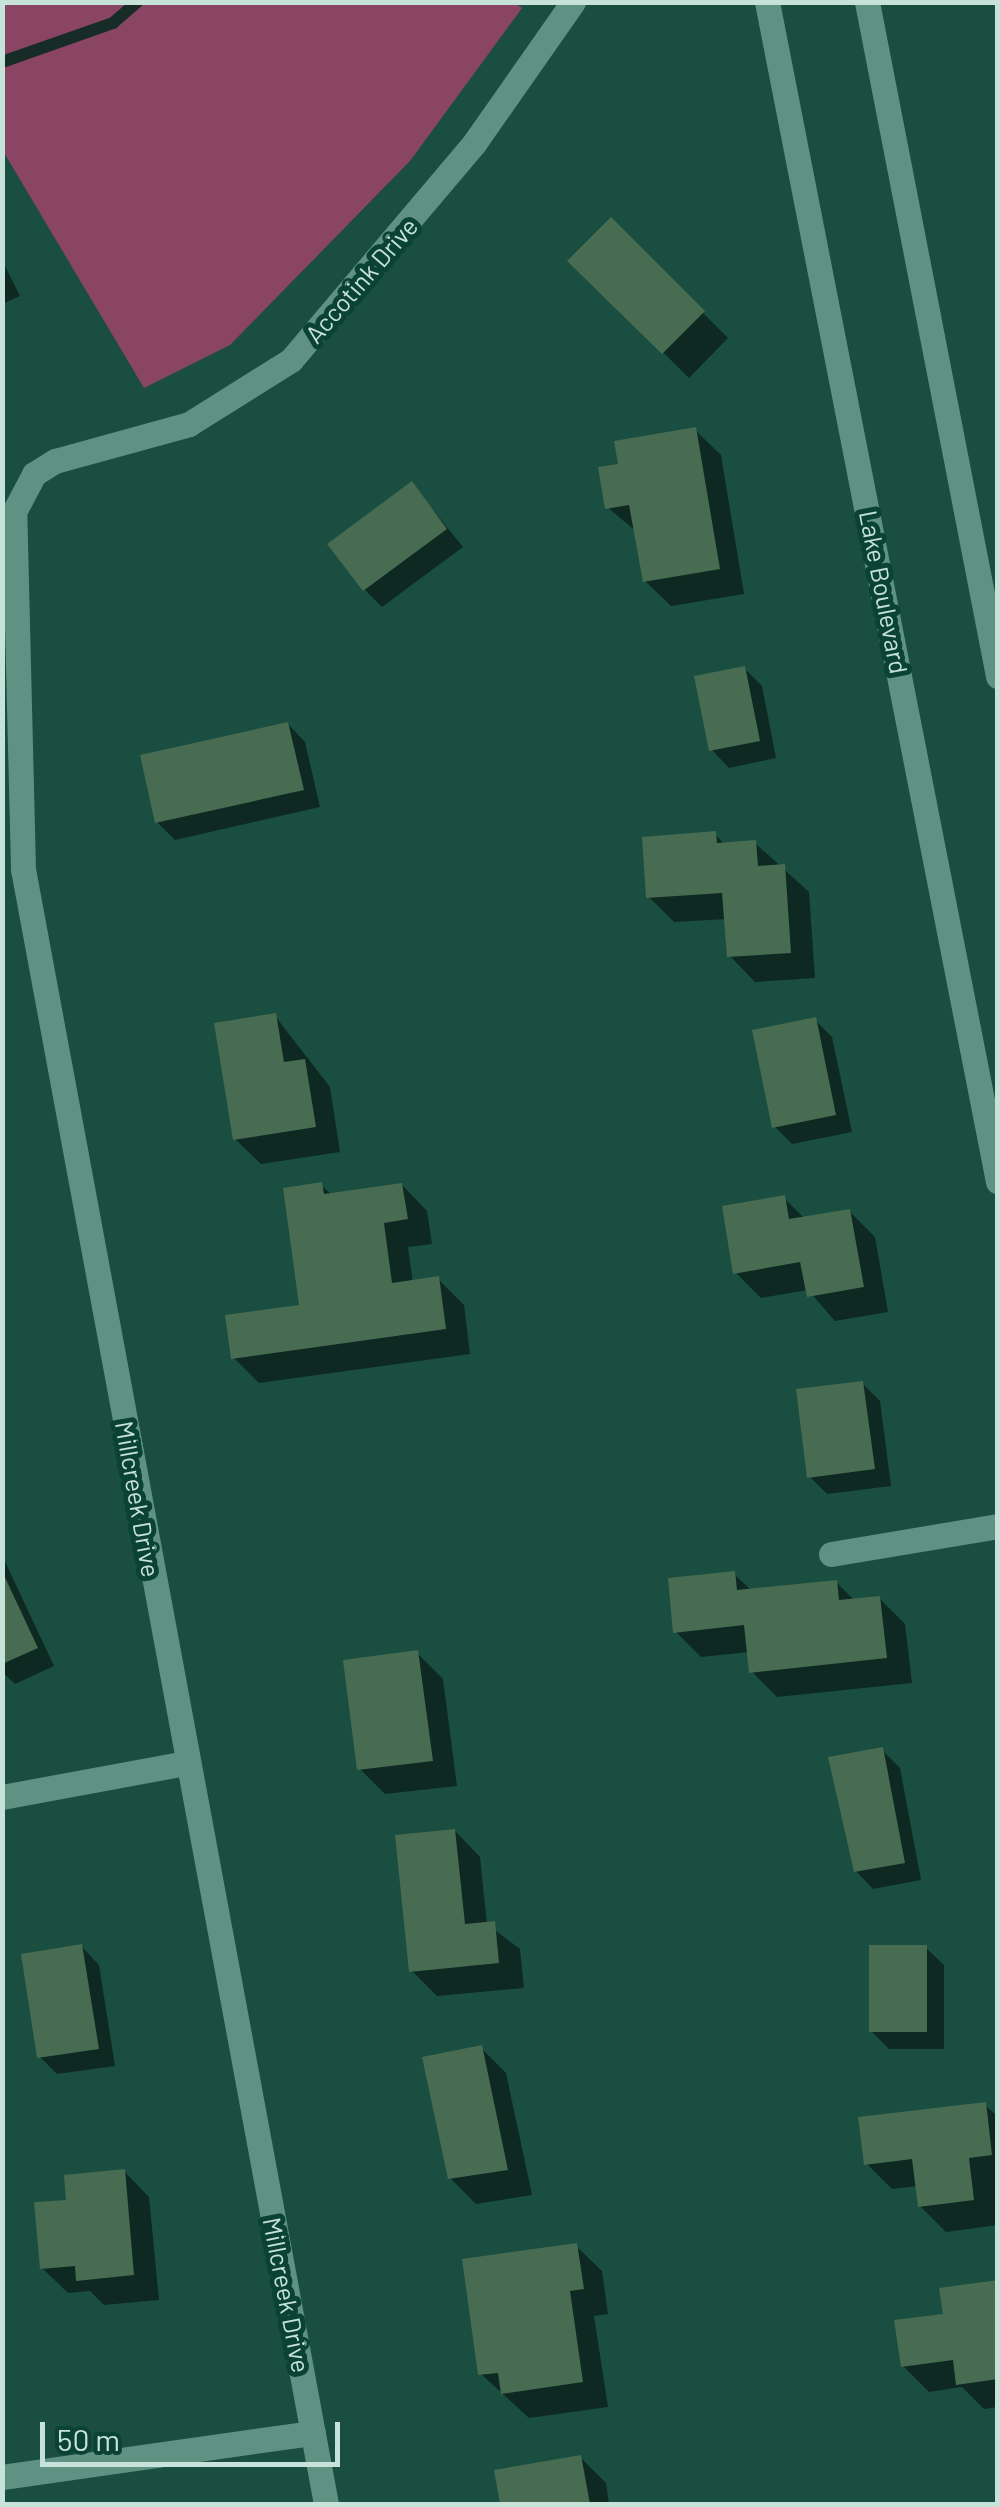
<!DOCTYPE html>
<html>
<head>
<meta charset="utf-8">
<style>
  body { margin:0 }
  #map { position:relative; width:1000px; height:2507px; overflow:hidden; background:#194e40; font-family:Barlow,sans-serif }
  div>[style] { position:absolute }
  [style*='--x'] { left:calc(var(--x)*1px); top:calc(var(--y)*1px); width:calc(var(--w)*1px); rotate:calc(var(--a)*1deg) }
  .green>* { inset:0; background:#8a4464 }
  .shadow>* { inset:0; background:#0007 }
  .stream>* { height:12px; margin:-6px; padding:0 6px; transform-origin:6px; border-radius:6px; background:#172c26 }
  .building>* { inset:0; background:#476c51 }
  .minor>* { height:25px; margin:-12.5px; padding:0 12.5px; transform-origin:12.5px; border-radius:12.5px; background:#5f9282 }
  span { translate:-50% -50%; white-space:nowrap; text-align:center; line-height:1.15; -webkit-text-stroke:10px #0a4335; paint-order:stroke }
  .street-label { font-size:25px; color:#c7e2d9 }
  .frame { position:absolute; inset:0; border:5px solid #c7e2d9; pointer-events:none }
  .scale { position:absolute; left:40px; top:2422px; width:300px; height:45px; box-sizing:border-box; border:5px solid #c7e2d9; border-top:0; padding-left:12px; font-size:30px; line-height:35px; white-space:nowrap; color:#c7e2d9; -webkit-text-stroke:8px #0a4335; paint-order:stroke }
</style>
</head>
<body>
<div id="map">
  <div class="green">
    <i style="clip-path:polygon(515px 3px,522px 8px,410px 161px,230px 345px,144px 388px,3px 151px,3px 3px)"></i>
  </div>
  <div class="shadow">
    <i style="clip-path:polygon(611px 221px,728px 338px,689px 378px,571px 261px)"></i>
    <i style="clip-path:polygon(2px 260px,20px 296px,2px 304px)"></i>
    <i style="clip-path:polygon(695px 430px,721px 455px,744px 594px,671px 606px,645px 581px,637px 532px,607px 507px,621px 466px)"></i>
    <i style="clip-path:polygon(412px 484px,463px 547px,382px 607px,365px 590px)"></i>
    <i style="clip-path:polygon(744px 668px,762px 686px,776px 758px,729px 768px,712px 750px)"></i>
    <i style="clip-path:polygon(288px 724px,305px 742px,320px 807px,175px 840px,157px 822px)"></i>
    <i style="clip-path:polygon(715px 834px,725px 845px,755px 843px,809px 892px,815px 978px,755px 982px,730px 956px,727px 919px,674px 922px,649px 897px)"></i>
    <i style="clip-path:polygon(275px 1016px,330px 1087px,340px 1152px,261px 1164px,235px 1139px)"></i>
    <i style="clip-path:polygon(815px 1020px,832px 1037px,852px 1132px,792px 1144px,775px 1127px)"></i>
    <i style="clip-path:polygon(321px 1185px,332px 1195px,402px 1185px,427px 1211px,432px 1244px,408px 1247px,413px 1283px,438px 1279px,464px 1305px,470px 1354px,259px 1383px,234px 1358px,302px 1307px)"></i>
    <i style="clip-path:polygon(784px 1198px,805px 1219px,850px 1212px,875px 1237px,888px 1312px,835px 1321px,808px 1290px,761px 1298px,736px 1273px)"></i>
    <i style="clip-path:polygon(862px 1383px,880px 1401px,891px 1486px,827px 1494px,810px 1477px)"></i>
    <i style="clip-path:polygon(2px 1555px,54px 1666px,15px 1684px,2px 1672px)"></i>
    <i style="clip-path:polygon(734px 1574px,752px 1591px,836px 1582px,855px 1601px,879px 1598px,905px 1624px,912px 1683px,777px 1697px,752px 1672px,750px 1652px,701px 1657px,676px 1632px)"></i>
    <i style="clip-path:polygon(417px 1653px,443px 1679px,457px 1786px,385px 1794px,360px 1769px)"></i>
    <i style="clip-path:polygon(882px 1750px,900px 1768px,921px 1880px,873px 1889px,856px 1871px)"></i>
    <i style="clip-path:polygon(455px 1831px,480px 1857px,487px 1924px,520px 1949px,524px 1988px,437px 1996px,411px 1970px)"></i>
    <i style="clip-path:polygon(82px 1947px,99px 1965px,115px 2066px,57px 2074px,40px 2057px)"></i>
    <i style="clip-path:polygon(926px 1948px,944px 1965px,944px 2049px,889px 2049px,871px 2031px)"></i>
    <i style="clip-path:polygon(481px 2048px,506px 2073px,532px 2195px,476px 2204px,450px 2178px)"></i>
    <i style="clip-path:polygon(985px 2105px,998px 2117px,998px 2225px,946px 2232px,920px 2206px,918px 2186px,892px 2189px,866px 2163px)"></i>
    <i style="clip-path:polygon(124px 2171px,149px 2197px,159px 2300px,104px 2305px,90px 2291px,68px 2293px,42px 2268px,68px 2202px)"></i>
    <i style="clip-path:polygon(576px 2246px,602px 2271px,608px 2314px,594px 2316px,608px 2407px,529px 2418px,481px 2374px)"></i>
    <i style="clip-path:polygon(998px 2283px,998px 2407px,984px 2409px,962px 2387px,929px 2392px,903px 2366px,946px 2316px)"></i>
    <i style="clip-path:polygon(580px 2457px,606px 2483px,609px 2504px,503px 2504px,497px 2472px)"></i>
  </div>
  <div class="stream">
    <i style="--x:2;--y:62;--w:118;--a:-19.4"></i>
    <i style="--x:113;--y:23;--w:32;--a:-41"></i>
  </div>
  <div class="building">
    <i style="clip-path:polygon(611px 217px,705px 311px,662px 354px,567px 261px)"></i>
    <i style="clip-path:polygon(696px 427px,720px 569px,643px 582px,629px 505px,605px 509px,598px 467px,618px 464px,614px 441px)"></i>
    <i style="clip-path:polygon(412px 481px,447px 529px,363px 591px,327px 544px)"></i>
    <i style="clip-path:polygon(745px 666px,760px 741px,709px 751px,694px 676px)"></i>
    <i style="clip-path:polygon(288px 722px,304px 790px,155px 823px,140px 755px)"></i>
    <i style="clip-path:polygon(716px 831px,717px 843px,756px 840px,758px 866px,785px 864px,791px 953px,727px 957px,722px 893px,646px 898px,642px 837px)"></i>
    <i style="clip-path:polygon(276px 1013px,284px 1062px,305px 1059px,316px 1127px,233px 1140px,214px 1023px)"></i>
    <i style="clip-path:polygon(816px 1017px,836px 1115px,772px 1128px,752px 1030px)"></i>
    <i style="clip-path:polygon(322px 1182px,324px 1194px,402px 1183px,408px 1219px,384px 1223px,392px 1283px,439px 1276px,446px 1329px,231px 1359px,225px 1315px,299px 1305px,283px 1188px)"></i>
    <i style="clip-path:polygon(785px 1195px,789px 1219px,850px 1209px,864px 1287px,807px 1297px,800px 1262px,733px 1274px,722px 1206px)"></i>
    <i style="clip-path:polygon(863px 1381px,875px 1469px,807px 1478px,796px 1389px)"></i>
    <i style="clip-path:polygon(2px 1571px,38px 1648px,2px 1664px)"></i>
    <i style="clip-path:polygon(735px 1571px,737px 1590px,837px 1580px,839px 1600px,880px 1596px,887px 1658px,749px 1673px,744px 1625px,673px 1633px,668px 1578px)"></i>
    <i style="clip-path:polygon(418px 1650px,433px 1761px,357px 1770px,343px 1660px)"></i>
    <i style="clip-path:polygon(883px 1747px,905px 1863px,854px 1872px,828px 1757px)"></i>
    <i style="clip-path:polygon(455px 1829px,465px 1924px,495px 1921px,499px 1963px,409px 1972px,395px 1835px)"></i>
    <i style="clip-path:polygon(82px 1944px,99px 2049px,37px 2058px,21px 1954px)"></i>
    <i style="clip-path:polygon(869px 1945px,927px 1945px,927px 2032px,869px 2032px)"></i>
    <i style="clip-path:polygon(482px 2045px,508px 2170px,448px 2179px,422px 2057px)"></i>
    <i style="clip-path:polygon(986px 2102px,992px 2155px,969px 2158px,974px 2200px,918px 2207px,912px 2159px,864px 2165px,858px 2117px)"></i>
    <i style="clip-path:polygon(125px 2169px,134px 2275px,76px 2281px,75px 2266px,40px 2269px,34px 2202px,66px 2200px,64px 2175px)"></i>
    <i style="clip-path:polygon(577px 2243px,584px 2289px,570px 2291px,583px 2382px,501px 2394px,498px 2373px,478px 2375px,462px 2259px)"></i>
    <i style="clip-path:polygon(998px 2280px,998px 2379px,956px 2385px,953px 2360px,901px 2367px,894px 2320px,943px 2314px,939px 2288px)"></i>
    <i style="clip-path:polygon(581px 2455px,590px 2504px,500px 2504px,494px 2470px)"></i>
  </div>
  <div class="minor">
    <i style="--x:767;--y:2;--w:1202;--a:78.92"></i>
    <i style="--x:867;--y:2;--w:687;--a:79"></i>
    <i style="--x:831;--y:1554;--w:169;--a:-9.5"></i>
    <i style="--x:2;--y:1797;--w:187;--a:-10.5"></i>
    <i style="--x:2;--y:2477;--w:314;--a:-8.1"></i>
    <i style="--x:326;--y:2504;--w:1663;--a:-100.5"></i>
    <i style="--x:23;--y:869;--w:357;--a:-91.4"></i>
    <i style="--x:14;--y:512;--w:43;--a:-62.2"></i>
    <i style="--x:34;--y:474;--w:25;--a:-32"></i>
    <i style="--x:55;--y:461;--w:139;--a:-15.4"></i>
    <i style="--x:189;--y:424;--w:120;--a:-32.1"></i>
    <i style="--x:291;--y:360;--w:285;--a:-49.8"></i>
    <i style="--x:475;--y:142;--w:171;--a:-55"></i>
  </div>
  <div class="street-label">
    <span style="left:361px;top:280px;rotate:-49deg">Accotink Drive</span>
    <span style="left:884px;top:592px;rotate:79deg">Lake Boulevard</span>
    <span style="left:138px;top:1499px;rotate:80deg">Millcreek Drive</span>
    <span style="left:287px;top:2295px;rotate:79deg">Millcreek Drive</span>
  </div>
  <div class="frame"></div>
  <div class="scale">50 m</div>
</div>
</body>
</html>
